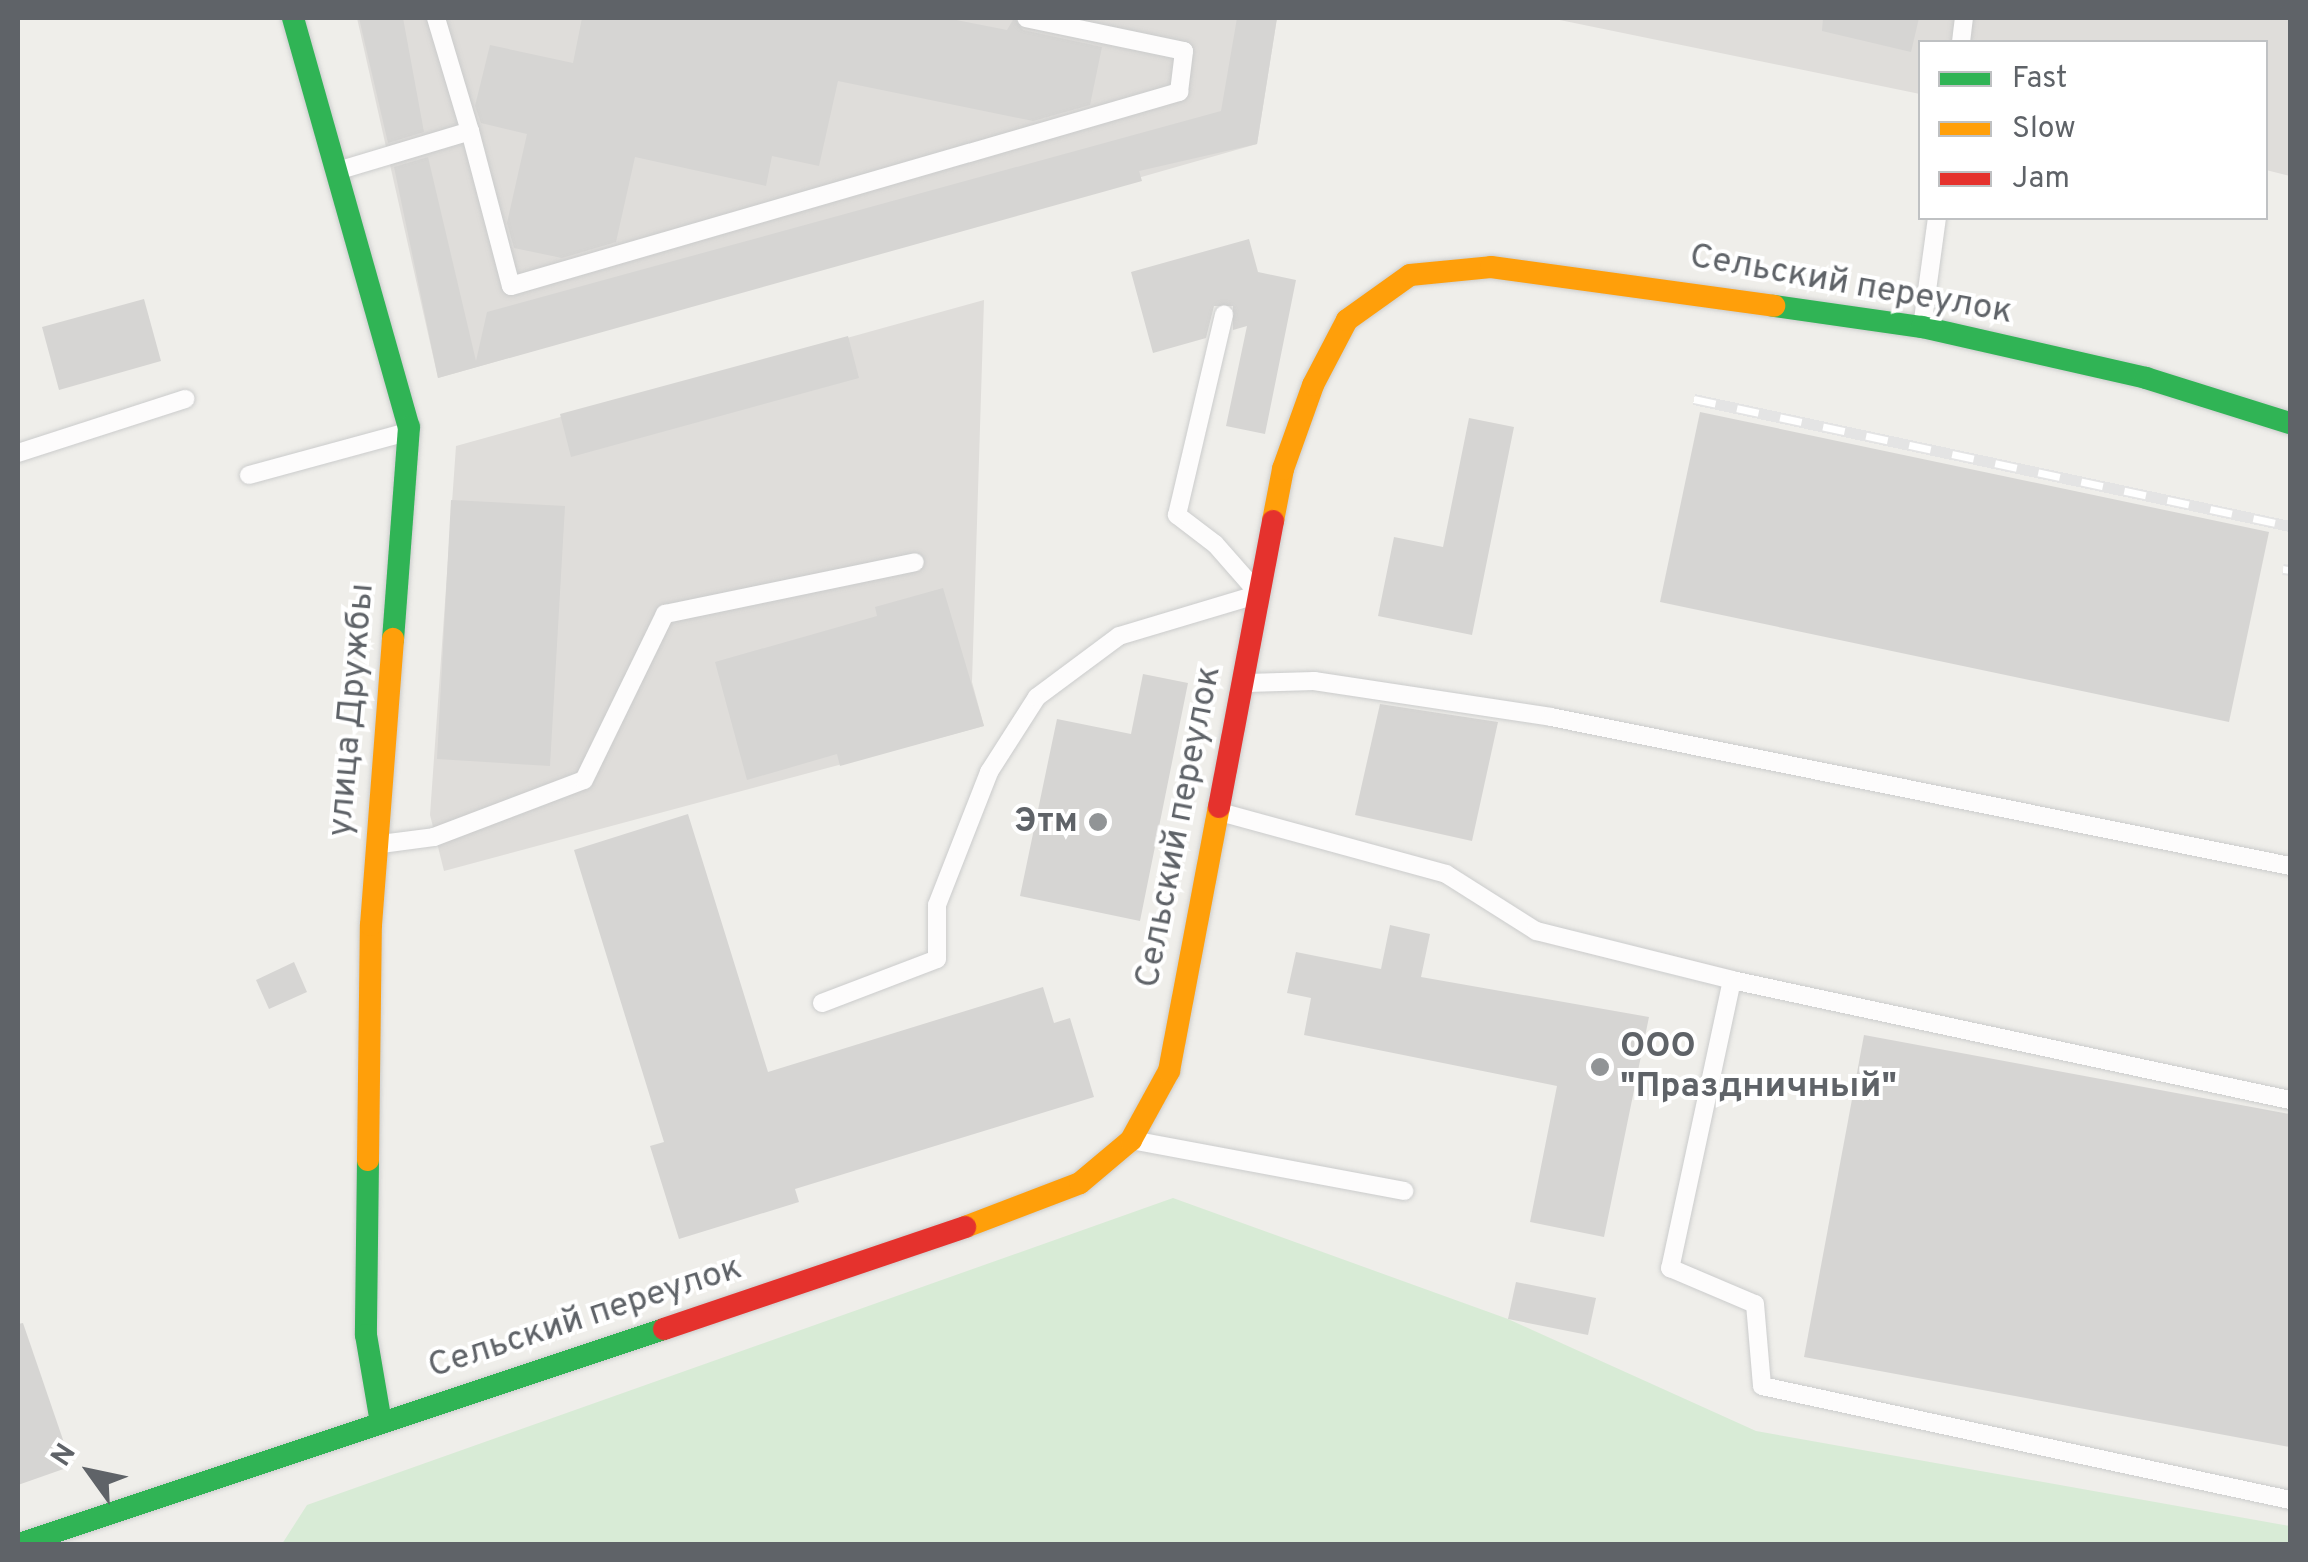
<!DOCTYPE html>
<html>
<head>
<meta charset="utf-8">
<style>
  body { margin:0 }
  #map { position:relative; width:2308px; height:1562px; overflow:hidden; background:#efeeea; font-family:Overpass,sans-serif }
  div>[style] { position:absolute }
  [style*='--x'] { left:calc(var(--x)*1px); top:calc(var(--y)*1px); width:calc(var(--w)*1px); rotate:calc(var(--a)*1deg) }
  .industrial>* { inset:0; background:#dfddda }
  .green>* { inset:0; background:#d8ebd6 }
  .building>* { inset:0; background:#d6d5d3 }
  .roads { filter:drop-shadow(0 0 2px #cbcccc) drop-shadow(0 0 2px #cbcccc) }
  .lane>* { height:18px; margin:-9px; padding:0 9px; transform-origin:9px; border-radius:9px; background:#fdfcfc }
  .fast>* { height:22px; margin:-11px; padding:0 11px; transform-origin:11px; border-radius:11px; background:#30b455 }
  .slow>* { height:22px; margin:-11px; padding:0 11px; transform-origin:11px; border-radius:11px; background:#ff9f0a }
  .jam>* { height:22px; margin:-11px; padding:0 11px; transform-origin:11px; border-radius:11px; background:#e5322d }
  .rail>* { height:11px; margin-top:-5.5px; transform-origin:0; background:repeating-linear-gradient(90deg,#fff 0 22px,#e4e4e4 0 44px); box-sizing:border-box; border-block:2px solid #e4e4e4 }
  .dots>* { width:28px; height:28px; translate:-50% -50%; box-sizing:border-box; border:5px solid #fff; border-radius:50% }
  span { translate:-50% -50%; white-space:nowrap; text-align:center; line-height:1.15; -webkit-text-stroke:8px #fff; paint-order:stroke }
  .street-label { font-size:35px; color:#5f6368 }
  .poi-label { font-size:35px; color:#5f6368; font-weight:700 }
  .right { translate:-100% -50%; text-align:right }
  .left { translate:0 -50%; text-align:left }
  .frame { position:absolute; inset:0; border:20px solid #5f6368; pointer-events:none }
  .legend { position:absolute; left:1918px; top:40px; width:350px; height:180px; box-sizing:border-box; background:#fff; border:2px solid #bfc1c3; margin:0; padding:12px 18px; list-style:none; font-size:30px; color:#5f6368 }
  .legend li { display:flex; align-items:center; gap:20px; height:50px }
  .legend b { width:50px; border:2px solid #bfc1c3 }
  .north { position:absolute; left:40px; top:1422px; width:100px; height:100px; -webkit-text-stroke:8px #fff; paint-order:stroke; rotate:303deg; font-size:28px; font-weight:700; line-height:40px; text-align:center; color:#5f6368 }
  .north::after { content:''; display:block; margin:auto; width:35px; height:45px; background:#5f6368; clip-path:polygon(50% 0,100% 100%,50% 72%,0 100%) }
</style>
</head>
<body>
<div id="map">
  <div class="industrial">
    <i style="clip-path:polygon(357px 18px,1277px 18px,1257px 144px,438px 378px)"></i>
    <i style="clip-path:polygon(1550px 18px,2290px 18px,2290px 176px,2266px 170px,2266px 42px,1920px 42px,1920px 94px)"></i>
    <i style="clip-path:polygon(984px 300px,972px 682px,984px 726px,444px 871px,430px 815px,456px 446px)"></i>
  </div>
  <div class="green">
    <i style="clip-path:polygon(1173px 1198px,1508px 1319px,1756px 1431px,2290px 1526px,2290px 1544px,282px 1544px,307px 1505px)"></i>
  </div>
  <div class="building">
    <i style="clip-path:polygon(359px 18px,403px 18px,424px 132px,388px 143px)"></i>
    <i style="clip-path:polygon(582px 18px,946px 18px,1007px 30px,1014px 18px,1023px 30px,1102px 47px,1090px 105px,1033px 121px,838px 81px,819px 166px,772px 156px,766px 186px,635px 157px,616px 242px,562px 258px,514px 248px,507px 223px,527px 134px,481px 123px,475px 106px,490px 45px,573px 63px)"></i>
    <i style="clip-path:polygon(1237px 18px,1277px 18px,1257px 144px,1139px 171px,1142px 181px,438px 378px,394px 167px,428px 157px,476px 361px,487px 312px,1221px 111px)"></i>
    <i style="clip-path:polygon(1823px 18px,1919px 18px,1911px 52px,1822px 31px)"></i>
    <i style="clip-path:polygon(1249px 239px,1258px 272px,1296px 280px,1265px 434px,1226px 426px,1247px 326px,1233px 330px,1233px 306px,1214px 306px,1206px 338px,1153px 353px,1131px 272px)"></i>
    <i style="clip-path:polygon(144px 299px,161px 361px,59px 390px,42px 327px)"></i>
    <i style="clip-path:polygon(848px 336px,859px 378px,571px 457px,560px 414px)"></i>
    <i style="clip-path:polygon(1700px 412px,2269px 532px,2229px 722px,1660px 602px)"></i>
    <i style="clip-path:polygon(1469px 418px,1514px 427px,1472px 635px,1378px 616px,1394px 537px,1443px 547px)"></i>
    <i style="clip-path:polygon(451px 500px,565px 506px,550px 766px,437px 759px)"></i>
    <i style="clip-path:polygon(943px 588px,984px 726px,840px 766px,837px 754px,747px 780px,715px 662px,877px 616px,875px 607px)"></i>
    <i style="clip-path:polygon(1143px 674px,1188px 683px,1140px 921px,1020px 896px,1057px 719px,1131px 734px)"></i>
    <i style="clip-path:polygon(1380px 704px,1498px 722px,1472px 841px,1355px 815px)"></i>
    <i style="clip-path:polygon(688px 814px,768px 1072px,1043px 987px,1054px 1023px,1070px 1018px,1094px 1097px,795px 1189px,799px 1202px,679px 1239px,650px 1146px,664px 1142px,574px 850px)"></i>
    <i style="clip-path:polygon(1390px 925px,1430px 934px,1421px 977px,1649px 1017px,1604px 1237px,1530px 1222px,1557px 1086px,1304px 1035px,1311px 998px,1287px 993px,1296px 952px,1381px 969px)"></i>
    <i style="clip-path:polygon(294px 962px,307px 992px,269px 1009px,256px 980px)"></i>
    <i style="clip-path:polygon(1864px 1035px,2290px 1114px,2290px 1447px,1804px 1357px)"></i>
    <i style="clip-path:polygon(1516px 1282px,1596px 1298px,1588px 1335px,1508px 1319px)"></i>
    <i style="clip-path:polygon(23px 1323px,72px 1466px,18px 1485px,18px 1324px)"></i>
  </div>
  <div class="roads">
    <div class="lane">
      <i style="--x:436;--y:18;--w:118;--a:73.3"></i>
      <i style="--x:1961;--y:42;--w:24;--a:-83"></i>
      <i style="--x:337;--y:171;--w:139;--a:-16.7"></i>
      <i style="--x:470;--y:131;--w:160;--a:75.2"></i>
      <i style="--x:511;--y:286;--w:696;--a:-16.19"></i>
      <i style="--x:1179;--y:92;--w:41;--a:-83"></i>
      <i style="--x:1184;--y:51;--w:161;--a:-168.2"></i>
      <i style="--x:1922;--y:327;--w:110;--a:-82.2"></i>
      <i style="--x:18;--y:453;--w:176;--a:-17.9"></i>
      <i style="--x:249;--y:475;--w:161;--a:-15.2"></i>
      <i style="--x:1247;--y:683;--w:67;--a:-1.7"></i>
      <i style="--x:1314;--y:681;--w:240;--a:8.6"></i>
      <i style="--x:1551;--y:717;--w:754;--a:11.4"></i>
      <i style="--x:1220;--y:812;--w:234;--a:15.3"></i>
      <i style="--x:1446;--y:874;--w:107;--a:32.3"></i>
      <i style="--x:1536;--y:931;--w:202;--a:14"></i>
      <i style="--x:1732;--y:980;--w:571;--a:12.14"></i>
      <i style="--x:381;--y:844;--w:53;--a:-7.5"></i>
      <i style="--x:434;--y:837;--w:160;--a:-20.8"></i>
      <i style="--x:584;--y:780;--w:185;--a:-64"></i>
      <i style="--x:665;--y:614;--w:255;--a:-11.7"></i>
      <i style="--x:1732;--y:980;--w:295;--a:102.1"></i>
      <i style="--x:1670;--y:1268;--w:92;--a:23"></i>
      <i style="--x:1755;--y:1304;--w:82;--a:85.1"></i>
      <i style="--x:1762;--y:1386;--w:540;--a:12.18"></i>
      <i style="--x:822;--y:1003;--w:123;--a:-20.9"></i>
      <i style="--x:937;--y:959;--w:54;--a:-90"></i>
      <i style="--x:937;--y:905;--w:143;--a:-68.6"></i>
      <i style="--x:989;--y:772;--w:89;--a:-57.4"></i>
      <i style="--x:1037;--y:697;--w:102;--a:-36.6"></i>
      <i style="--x:1119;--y:636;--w:146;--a:-16.7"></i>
      <i style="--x:1259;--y:594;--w:67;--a:-131.3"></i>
      <i style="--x:1215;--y:544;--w:48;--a:-142.7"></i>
      <i style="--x:1177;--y:515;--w:206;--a:-76.8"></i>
      <i style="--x:1137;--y:1141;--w:272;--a:10.6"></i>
    </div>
    <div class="fast">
      <i style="--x:293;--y:18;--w:425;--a:74.2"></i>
      <i style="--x:409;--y:427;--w:213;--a:94.3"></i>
      <i style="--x:1774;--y:306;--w:149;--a:8.1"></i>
      <i style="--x:1922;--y:327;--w:230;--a:12.8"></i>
      <i style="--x:2146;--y:378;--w:151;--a:17.4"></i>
      <i style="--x:368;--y:1160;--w:175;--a:90.7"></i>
      <i style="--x:366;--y:1335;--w:89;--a:80.3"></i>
      <i style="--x:19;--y:1544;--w:680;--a:-18.43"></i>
    </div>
    <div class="slow">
      <i style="--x:1273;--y:521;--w:53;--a:-79.1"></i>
      <i style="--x:1283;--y:469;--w:89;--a:-70.3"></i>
      <i style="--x:1313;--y:385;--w:73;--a:-62.4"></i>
      <i style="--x:1347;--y:320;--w:77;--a:-35.5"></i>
      <i style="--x:1410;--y:275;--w:81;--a:-5.6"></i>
      <i style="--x:1491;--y:267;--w:286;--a:7.8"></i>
      <i style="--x:368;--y:1160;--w:235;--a:-89.3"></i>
      <i style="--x:371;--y:925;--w:287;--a:-85.6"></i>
      <i style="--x:965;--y:1227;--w:123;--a:-20.9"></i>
      <i style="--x:1080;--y:1183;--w:67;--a:-40.1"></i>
      <i style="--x:1131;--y:1140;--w:79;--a:-61.2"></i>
      <i style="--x:1169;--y:1071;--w:269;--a:-79.3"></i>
    </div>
    <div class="jam">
      <i style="--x:1219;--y:807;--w:291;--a:-79.3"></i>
      <i style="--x:664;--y:1329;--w:318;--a:-18.7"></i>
    </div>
  </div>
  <div class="rail">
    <i style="--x:1694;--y:399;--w:609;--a:12.03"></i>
    <i style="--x:2283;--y:569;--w:7;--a:8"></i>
  </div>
  <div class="dots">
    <i style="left:1098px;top:822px;background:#919496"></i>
    <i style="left:1600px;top:1067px;background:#919496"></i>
  </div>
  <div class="street-label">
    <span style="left:1851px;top:285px;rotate:10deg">Сельский переулок</span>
    <span style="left:352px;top:710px;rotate:-85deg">улица Дружбы</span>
    <span style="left:1179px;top:827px;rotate:-79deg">Сельский переулок</span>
    <span style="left:585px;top:1318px;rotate:-18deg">Сельский переулок</span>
  </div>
  <div class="poi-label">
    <span class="right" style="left:1078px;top:822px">Этм</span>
    <span class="left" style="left:1620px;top:1067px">ООО<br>"Праздничный"</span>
  </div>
  <div class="frame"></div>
  <ul class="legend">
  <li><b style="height:12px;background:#30b455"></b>Fast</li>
  <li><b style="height:12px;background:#ff9f0a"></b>Slow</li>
  <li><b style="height:12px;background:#e5322d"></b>Jam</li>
  </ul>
  <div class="north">N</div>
</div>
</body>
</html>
